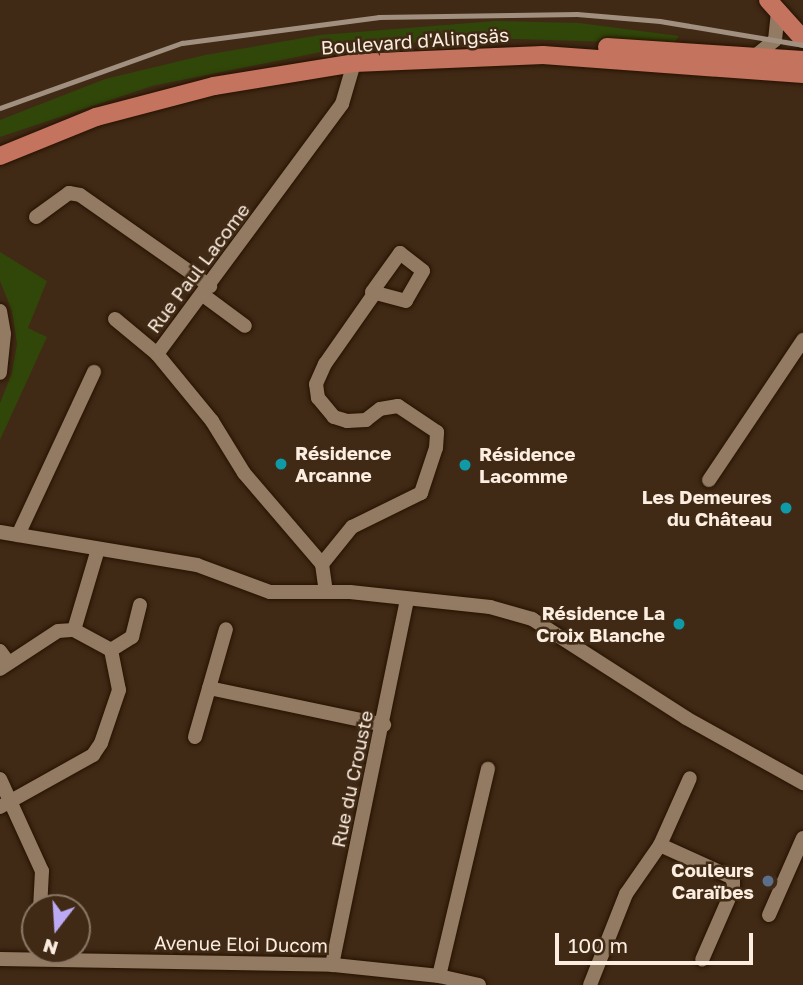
<!DOCTYPE html>
<html>
<head>
<meta charset="utf-8">
<style>
  body { margin:0 }
  #map { position:relative; width:803px; height:985px; overflow:hidden; background:#402a15; font-family:"Golos Text",sans-serif }
  div>[style] { position:absolute }
  [style*='--x'] { left:calc(var(--x)*1px); top:calc(var(--y)*1px); width:calc(var(--w)*1px); rotate:calc(var(--a)*1deg) }
  .green>* { inset:0; background:#314609 }
  .roads { filter:drop-shadow(0 0 2px #261200) drop-shadow(0 0 2px #261200) }
  .minor>* { height:14px; margin:-7px; padding:0 7px; transform-origin:7px; border-radius:7px; background:#937a62 }
  .major>* { height:18px; margin:-9px; padding:0 9px; transform-origin:9px; border-radius:9px; background:#c4735f }
  .rail>* { height:4.5px; margin:-2.25px; padding:0 2.25px; transform-origin:2.25px; border-radius:2.25px; background:#a1907f }
  .dots>* { width:19px; height:19px; translate:-50% -50%; box-sizing:border-box; border:4px solid #402a15; border-radius:50% }
  span { translate:-50% -50%; white-space:nowrap; text-align:center; line-height:1.15; -webkit-text-stroke:5px #402a15; paint-order:stroke }
  .street-label { font-size:19px; color:#fbede0 }
  .poi-label { font-size:19px; color:#fbede0; font-weight:700 }
  .left { translate:0 -50%; text-align:left }
  .right { translate:-100% -50%; text-align:right }
  .north { position:absolute; left:21px; top:894px; width:70px; height:70px; box-sizing:border-box; background:#402a15; border:2px solid #8b7866; border-radius:50%; rotate:197deg; font-size:19px; font-weight:700; line-height:28px; text-align:center; color:#fbede0 }
  .north::after { content:''; display:block; margin:auto; width:24px; height:32px; background:#bcaaf5; clip-path:polygon(50% 0,100% 100%,50% 72%,0 100%) }
  .scale { position:absolute; left:555px; top:933px; width:198px; height:32px; box-sizing:border-box; border:4px solid #fbede0; border-top:0; padding-left:9px; font-size:21px; line-height:24px; white-space:nowrap; color:#fbede0; -webkit-text-stroke:5px #402a15; paint-order:stroke }
</style>
</head>
<body>
<div id="map">
  <div class="green">
    <i style="clip-path:polygon(495px 21px,579px 23px,679px 36px,673px 44px,480px 38px,346px 47px,152px 86px,0 137px,0 120px,105px 79px,205px 55px,320px 35px)"></i>
    <i style="clip-path:polygon(0 252px,47px 281px,28px 328px,47px 337px,0 440px,0 403px,12px 373px,17px 344px,12px 311px,0 281px)"></i>
  </div>
  <div class="roads">
    <div class="minor">
      <i style="--x:754;--y:57;--w:27;--a:-39"></i>
      <i style="--x:775;--y:40;--w:29;--a:-84"></i>
      <i style="--x:36;--y:217;--w:41;--a:-36"></i>
      <i style="--x:69;--y:193;--w:11;--a:10"></i>
      <i style="--x:80;--y:195;--w:159;--a:35"></i>
      <i style="--x:400;--y:253;--w:29;--a:38"></i>
      <i style="--x:423;--y:271;--w:34;--a:120"></i>
      <i style="--x:406;--y:301;--w:35;--a:-165"></i>
      <i style="--x:372;--y:292;--w:48;--a:-54.3"></i>
      <i style="--x:203;--y:295;--w:52;--a:36.4"></i>
      <i style="--x:0;--y:311;--w:23;--a:80"></i>
      <i style="--x:4;--y:334;--w:39;--a:96"></i>
      <i style="--x:115;--y:319;--w:55;--a:39.8"></i>
      <i style="--x:157;--y:354;--w:87;--a:50.6"></i>
      <i style="--x:212;--y:421;--w:61;--a:58.4"></i>
      <i style="--x:244;--y:473;--w:120;--a:49.4"></i>
      <i style="--x:322;--y:564;--w:27;--a:82"></i>
      <i style="--x:157;--y:354;--w:311;--a:-53.5"></i>
      <i style="--x:342;--y:104;--w:43;--a:-73.7"></i>
      <i style="--x:709;--y:480;--w:169;--a:-56.1"></i>
      <i style="--x:0;--y:532;--w:200;--a:9.5"></i>
      <i style="--x:197;--y:565;--w:78;--a:20.3"></i>
      <i style="--x:270;--y:592;--w:80;--a:0"></i>
      <i style="--x:350;--y:592;--w:141;--a:6.1"></i>
      <i style="--x:490;--y:607;--w:44;--a:15.9"></i>
      <i style="--x:532;--y:619;--w:183;--a:32.7"></i>
      <i style="--x:686;--y:718;--w:134;--a:29.1"></i>
      <i style="--x:18;--y:535;--w:180;--a:-65"></i>
      <i style="--x:322;--y:564;--w:48;--a:-51"></i>
      <i style="--x:352;--y:527;--w:77;--a:-26.2"></i>
      <i style="--x:421;--y:493;--w:47;--a:-71.6"></i>
      <i style="--x:436;--y:448;--w:16;--a:-86"></i>
      <i style="--x:437;--y:432;--w:47;--a:-146.3"></i>
      <i style="--x:398;--y:406;--w:18;--a:171"></i>
      <i style="--x:380;--y:409;--w:18;--a:142"></i>
      <i style="--x:366;--y:420;--w:19;--a:177"></i>
      <i style="--x:347;--y:421;--w:14;--a:-163"></i>
      <i style="--x:334;--y:417;--w:25;--a:-130"></i>
      <i style="--x:318;--y:398;--w:14;--a:-98"></i>
      <i style="--x:316;--y:384;--w:22;--a:-66"></i>
      <i style="--x:325;--y:364;--w:85;--a:-55"></i>
      <i style="--x:111;--y:650;--w:25;--a:-32"></i>
      <i style="--x:132;--y:637;--w:33;--a:-76"></i>
      <i style="--x:0;--y:651;--w:14;--a:54"></i>
      <i style="--x:0;--y:669;--w:69;--a:-33.2"></i>
      <i style="--x:58;--y:631;--w:16;--a:-4"></i>
      <i style="--x:74;--y:630;--w:84;--a:-73.5"></i>
      <i style="--x:209;--y:688;--w:179;--a:11.9"></i>
      <i style="--x:195;--y:737;--w:112;--a:-74"></i>
      <i style="--x:0;--y:779;--w:101;--a:65.5"></i>
      <i style="--x:42;--y:871;--w:37;--a:93"></i>
      <i style="--x:0;--y:807;--w:107;--a:-29.2"></i>
      <i style="--x:93;--y:755;--w:14;--a:-56"></i>
      <i style="--x:101;--y:743;--w:56;--a:-71.2"></i>
      <i style="--x:119;--y:690;--w:41;--a:-101.3"></i>
      <i style="--x:111;--y:650;--w:42;--a:-151.6"></i>
      <i style="--x:660;--y:845;--w:73;--a:-65.9"></i>
      <i style="--x:769;--y:915;--w:84;--a:-66.2"></i>
      <i style="--x:0;--y:959;--w:334;--a:1"></i>
      <i style="--x:334;--y:965;--w:106;--a:6"></i>
      <i style="--x:439;--y:976;--w:41;--a:12.7"></i>
      <i style="--x:332;--y:965;--w:373;--a:-78.4"></i>
      <i style="--x:439;--y:976;--w:213;--a:-76.7"></i>
      <i style="--x:590;--y:985;--w:98;--a:-68.4"></i>
      <i style="--x:626;--y:894;--w:60;--a:-55.2"></i>
      <i style="--x:660;--y:845;--w:80;--a:24.3"></i>
      <i style="--x:733;--y:878;--w:11;--a:90"></i>
      <i style="--x:733;--y:889;--w:77;--a:113.6"></i>
    </div>
    <div class="major">
      <i style="--x:768;--y:0;--w:52;--a:48.1"></i>
      <i style="--x:607;--y:47;--w:196;--a:3.8"></i>
      <i style="--x:0;--y:156;--w:104;--a:-22.1"></i>
      <i style="--x:96;--y:117;--w:122;--a:-14.7"></i>
      <i style="--x:214;--y:86;--w:142;--a:-9.3"></i>
      <i style="--x:354;--y:63;--w:189;--a:-2.4"></i>
      <i style="--x:543;--y:55;--w:261;--a:4.2"></i>
    </div>
  </div>
  <div class="rail">
    <i style="--x:0;--y:108;--w:193;--a:-19.7"></i>
    <i style="--x:182;--y:43;--w:199;--a:-7.5"></i>
    <i style="--x:379;--y:17;--w:198;--a:-0.9"></i>
    <i style="--x:577;--y:14;--w:83;--a:4.8"></i>
    <i style="--x:660;--y:21;--w:145;--a:9.5"></i>
  </div>
  <div class="dots">
    <i style="left:281px;top:464px;background:#0f9aa8"></i>
    <i style="left:465px;top:465px;background:#0f9aa8"></i>
    <i style="left:786px;top:508px;background:#0f9aa8"></i>
    <i style="left:679px;top:624px;background:#0f9aa8"></i>
    <i style="left:768px;top:881px;background:#5c6f8a"></i>
  </div>
  <div class="street-label">
    <span style="left:415px;top:41px;rotate:-4deg">Boulevard d'Alingsäs</span>
    <span style="left:198px;top:268px;rotate:-53deg">Rue Paul Lacome</span>
    <span style="left:352px;top:779px;rotate:-78deg">Rue du Crouste</span>
    <span style="left:241px;top:944px;rotate:1deg">Avenue Eloi Ducom</span>
  </div>
  <div class="poi-label">
    <span class="left" style="left:295px;top:464px">Résidence<br>Arcanne</span>
    <span class="left" style="left:479px;top:465px">Résidence<br>Lacomme</span>
    <span class="right" style="left:772px;top:508px">Les Demeures<br>du Château</span>
    <span class="right" style="left:665px;top:624px">Résidence La<br>Croix Blanche</span>
    <span class="right" style="left:754px;top:881px">Couleurs<br>Caraïbes</span>
  </div>
  <div class="north">N</div>
  <div class="scale">100 m</div>
</div>
</body>
</html>
